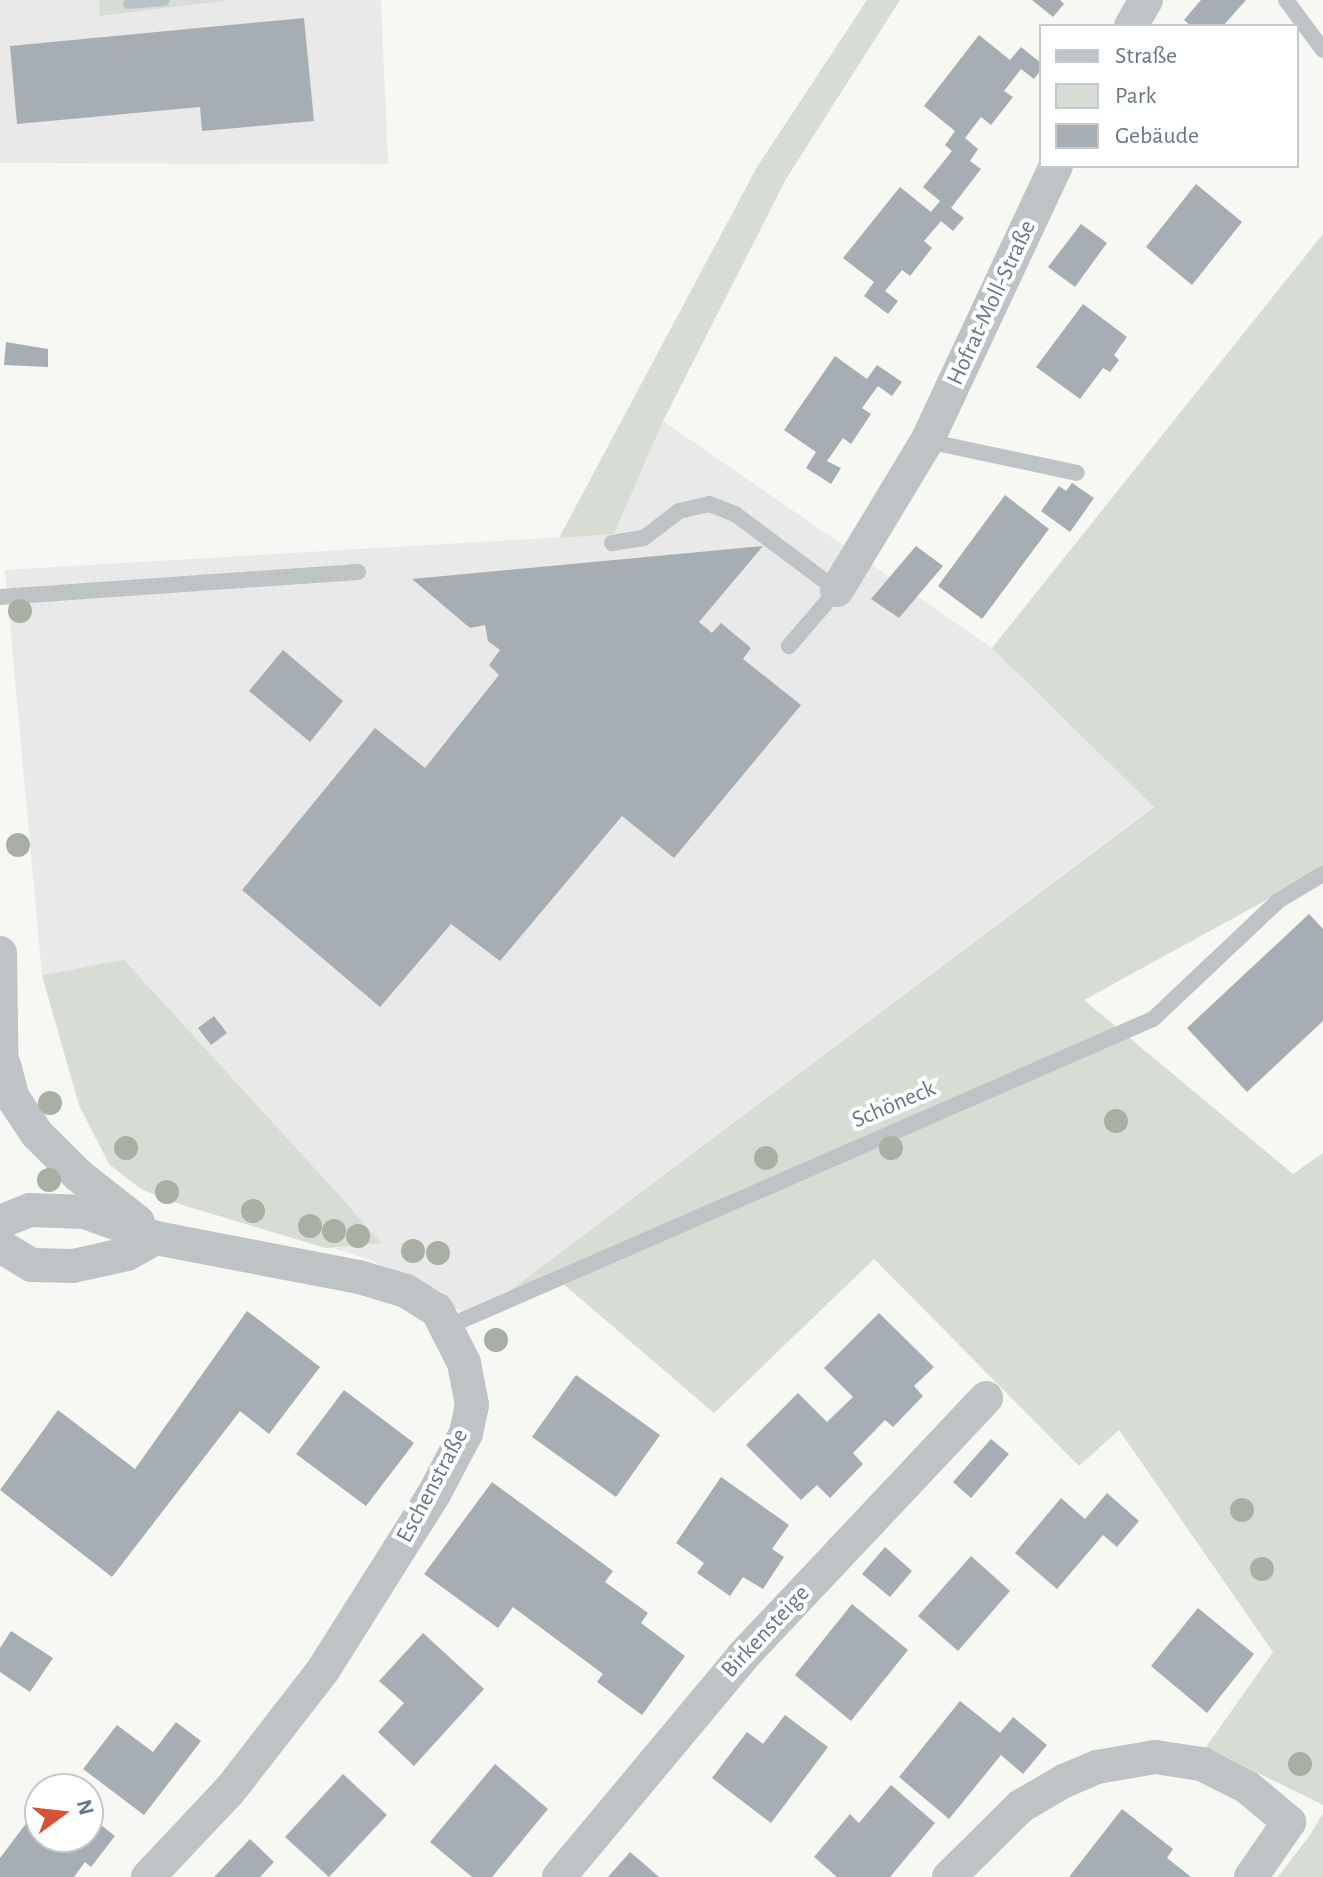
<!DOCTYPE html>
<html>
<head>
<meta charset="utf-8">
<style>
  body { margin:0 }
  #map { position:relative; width:1323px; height:1877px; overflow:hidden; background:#f7f7f4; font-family:"Alegreya Sans",sans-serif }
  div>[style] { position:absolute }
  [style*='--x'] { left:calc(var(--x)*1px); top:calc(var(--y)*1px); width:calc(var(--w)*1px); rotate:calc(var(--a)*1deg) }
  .built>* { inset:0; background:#e8e9e8 }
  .green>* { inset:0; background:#d7dcd4 }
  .stream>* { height:11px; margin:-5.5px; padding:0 5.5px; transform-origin:5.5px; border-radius:5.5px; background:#b7c3c6 }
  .building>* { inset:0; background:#a6aeb3 }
  .service>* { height:16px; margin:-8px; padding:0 8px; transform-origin:8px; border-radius:8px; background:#bec3c6 }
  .minor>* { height:34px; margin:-17px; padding:0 17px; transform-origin:17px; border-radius:17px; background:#bec3c6 }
  .trees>* { width:24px; height:24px; margin:-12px; border-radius:50%; background:#a8b0a4 }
  span { translate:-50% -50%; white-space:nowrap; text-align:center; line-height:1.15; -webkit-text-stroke:8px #fff; paint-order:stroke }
  .street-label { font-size:24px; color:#687983 }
  .legend { position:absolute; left:1039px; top:24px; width:260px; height:144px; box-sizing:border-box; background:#fff; border:2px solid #c3c9cd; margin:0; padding:10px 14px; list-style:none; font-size:24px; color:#687983 }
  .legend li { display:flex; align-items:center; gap:16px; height:40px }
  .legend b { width:40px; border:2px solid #c3c9cd }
  .north { position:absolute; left:24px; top:1773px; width:80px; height:80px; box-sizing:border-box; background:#fff; border:2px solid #c3c9cd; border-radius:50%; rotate:75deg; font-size:22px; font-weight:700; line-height:32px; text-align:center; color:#687983 }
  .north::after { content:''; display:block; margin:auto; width:28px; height:36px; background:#d65135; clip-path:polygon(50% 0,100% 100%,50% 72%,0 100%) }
</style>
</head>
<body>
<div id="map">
  <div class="built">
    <i style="clip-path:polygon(0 0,99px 0,101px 16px,232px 0,381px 0,388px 164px,0 163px)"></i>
    <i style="clip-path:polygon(663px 421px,992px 648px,1154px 806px,473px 1318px,371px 1260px,141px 1189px,109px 1164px,79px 1105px,42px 975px,5px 570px,614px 534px)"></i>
  </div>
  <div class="green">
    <i style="clip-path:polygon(99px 0,232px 0,100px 16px)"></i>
    <i style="clip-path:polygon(867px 0,900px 0,786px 179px,663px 421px,614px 534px,559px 538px,757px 167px)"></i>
    <i style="clip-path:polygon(1323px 234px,1323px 869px,1084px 1000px,1293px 1174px,1323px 1153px,1323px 1805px,1206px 1747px,1273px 1652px,1119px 1430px,1079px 1466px,874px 1259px,714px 1413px,561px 1282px,473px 1318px,1154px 807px,992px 648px)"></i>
    <i style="clip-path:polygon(124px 960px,338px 1194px,381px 1243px,326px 1248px,179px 1204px,141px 1189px,109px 1164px,79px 1105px,42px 975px)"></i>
    <i style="clip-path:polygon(1323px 1813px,1323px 1877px,1278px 1877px,1310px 1835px)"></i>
  </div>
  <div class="stream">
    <i style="--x:128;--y:3;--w:36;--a:-5"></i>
  </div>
  <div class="building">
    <i style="clip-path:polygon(1032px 0,1060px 0,1064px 4px,1053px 17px)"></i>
    <i style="clip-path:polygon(1201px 0,1246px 0,1223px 26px,1191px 26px,1184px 20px)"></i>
    <i style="clip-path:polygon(304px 18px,314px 121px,202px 131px,200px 107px,17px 124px,10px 46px)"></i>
    <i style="clip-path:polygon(979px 35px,1010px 60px,1021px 47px,1041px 63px,1041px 70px,1034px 79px,1021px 69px,1004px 91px,1013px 97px,991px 125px,981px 117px,965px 138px,978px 149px,970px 161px,981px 169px,951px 208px,964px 218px,953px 231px,941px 221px,924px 241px,932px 248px,910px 276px,902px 270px,885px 291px,898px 301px,888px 314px,864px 296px,874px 282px,843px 258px,900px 187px,931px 212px,940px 201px,923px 187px,952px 151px,945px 145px,955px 131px,924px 106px)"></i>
    <i style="clip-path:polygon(1196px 184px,1242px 222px,1192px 285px,1146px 247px)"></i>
    <i style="clip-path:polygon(1081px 224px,1107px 243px,1075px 287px,1048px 267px)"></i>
    <i style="clip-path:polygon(1083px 304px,1127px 337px,1114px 355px,1119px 360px,1110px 372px,1103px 368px,1080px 399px,1036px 367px)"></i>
    <i style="clip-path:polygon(6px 342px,48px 349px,48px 367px,4px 365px)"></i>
    <i style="clip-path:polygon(835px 356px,867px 379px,877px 365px,902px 382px,892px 396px,878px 386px,862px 408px,871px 414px,851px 444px,843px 438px,827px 461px,841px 468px,831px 484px,806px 468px,816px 452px,784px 430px)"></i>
    <i style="clip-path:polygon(1072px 483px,1094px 498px,1070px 532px,1041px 511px,1059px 486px,1066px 491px)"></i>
    <i style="clip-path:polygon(1005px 495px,1049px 529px,982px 619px,938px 586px)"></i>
    <i style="clip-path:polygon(763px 546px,699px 622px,712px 633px,721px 623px,751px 648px,743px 659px,801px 705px,674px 858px,622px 816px,500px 961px,451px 924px,380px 1007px,242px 890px,375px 728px,425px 768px,499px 675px,489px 665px,500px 650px,488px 641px,485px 625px,470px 628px,412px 579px)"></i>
    <i style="clip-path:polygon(916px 546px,943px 566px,899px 618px,871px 599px)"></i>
    <i style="clip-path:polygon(283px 650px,343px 701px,310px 742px,249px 691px)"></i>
    <i style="clip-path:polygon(1309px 914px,1323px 929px,1323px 1021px,1247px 1092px,1187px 1028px)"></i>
    <i style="clip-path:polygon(214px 1016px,227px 1033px,211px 1045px,198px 1028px)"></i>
    <i style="clip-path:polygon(247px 1311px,320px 1367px,269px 1434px,240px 1411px,112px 1577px,0 1490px,58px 1410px,135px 1469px)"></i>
    <i style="clip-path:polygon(879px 1313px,934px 1367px,914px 1386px,923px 1396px,893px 1427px,885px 1420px,853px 1453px,863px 1464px,830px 1498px,817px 1485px,801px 1500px,746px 1445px,798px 1393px,827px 1422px,853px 1397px,824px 1368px)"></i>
    <i style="clip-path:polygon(576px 1375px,660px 1435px,616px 1497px,532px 1437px)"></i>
    <i style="clip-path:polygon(344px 1390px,414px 1443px,366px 1506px,296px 1454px)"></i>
    <i style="clip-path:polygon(991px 1439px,1009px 1454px,971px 1498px,953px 1482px)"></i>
    <i style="clip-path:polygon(721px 1477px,789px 1525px,772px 1549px,784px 1557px,763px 1589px,743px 1577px,730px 1596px,697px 1573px,704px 1563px,676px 1543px)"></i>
    <i style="clip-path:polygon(492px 1482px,613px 1571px,605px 1582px,648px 1613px,641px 1623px,685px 1656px,642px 1715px,597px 1682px,603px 1674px,513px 1607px,498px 1628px,424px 1574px)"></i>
    <i style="clip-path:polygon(1107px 1493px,1139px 1521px,1117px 1547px,1103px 1535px,1057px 1589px,1015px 1553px,1061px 1498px,1085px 1519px)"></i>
    <i style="clip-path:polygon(885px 1547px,912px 1571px,890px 1597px,862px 1574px)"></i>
    <i style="clip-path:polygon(971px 1556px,1010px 1591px,958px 1651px,918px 1616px)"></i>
    <i style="clip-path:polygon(852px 1604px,908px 1650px,851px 1721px,795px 1675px)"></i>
    <i style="clip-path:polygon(1198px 1608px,1254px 1654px,1207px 1713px,1151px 1666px)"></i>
    <i style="clip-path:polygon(11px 1631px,53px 1658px,30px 1692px,0 1672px,0 1648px)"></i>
    <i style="clip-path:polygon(423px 1633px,484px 1689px,414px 1766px,378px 1732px,404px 1703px,379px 1681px)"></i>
    <i style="clip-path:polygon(960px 1701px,1000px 1733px,1013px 1717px,1047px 1745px,1023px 1774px,1001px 1755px,949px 1819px,899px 1777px)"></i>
    <i style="clip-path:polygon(785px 1715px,828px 1747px,771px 1823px,712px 1778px,747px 1732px,763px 1744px)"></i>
    <i style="clip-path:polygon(176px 1722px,201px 1741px,144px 1815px,83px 1769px,117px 1725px,153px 1752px)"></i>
    <i style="clip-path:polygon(495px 1764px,548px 1809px,492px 1877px,472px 1877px,430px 1842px)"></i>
    <i style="clip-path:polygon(343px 1774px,387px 1815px,329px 1877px,285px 1837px)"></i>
    <i style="clip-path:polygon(891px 1785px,935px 1823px,890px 1877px,837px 1877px,814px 1857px,850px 1814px,859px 1823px)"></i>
    <i style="clip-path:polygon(1122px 1809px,1173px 1849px,1167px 1858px,1191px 1877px,1069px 1877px)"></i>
    <i style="clip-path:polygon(88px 1815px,115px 1836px,91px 1867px,85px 1862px,74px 1877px,0 1877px,0 1858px,28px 1821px,40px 1830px,40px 1837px,61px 1846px,69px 1837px,88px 1837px)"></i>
    <i style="clip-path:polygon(250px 1839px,274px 1862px,260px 1877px,214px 1877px)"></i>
    <i style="clip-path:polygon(630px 1852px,643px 1863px,659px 1877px,608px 1877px)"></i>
  </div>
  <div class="service">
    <i style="--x:1286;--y:0;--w:62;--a:53.5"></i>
    <i style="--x:927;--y:441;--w:153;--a:12"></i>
    <i style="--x:612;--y:543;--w:32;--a:-9"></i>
    <i style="--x:644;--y:538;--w:44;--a:-37.6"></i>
    <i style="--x:679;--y:511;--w:31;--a:-13"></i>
    <i style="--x:709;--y:504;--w:28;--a:21"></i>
    <i style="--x:735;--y:514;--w:127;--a:36.7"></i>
    <i style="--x:837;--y:590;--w:74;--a:130.6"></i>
    <i style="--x:0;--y:597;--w:359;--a:-4"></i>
    <i style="--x:449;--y:1326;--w:768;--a:-23.56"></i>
    <i style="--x:1153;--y:1019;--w:172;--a:-43.3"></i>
    <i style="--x:1278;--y:901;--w:52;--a:-31"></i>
  </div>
  <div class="minor">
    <i style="--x:1131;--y:26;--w:30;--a:-60"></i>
    <i style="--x:837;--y:590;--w:174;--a:-58.9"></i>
    <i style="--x:927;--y:441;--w:304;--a:-64.9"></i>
    <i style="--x:0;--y:953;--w:135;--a:89.2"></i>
    <i style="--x:4;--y:1065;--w:34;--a:75"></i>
    <i style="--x:13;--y:1098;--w:43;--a:56.3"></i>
    <i style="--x:37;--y:1134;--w:58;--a:45"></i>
    <i style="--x:78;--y:1175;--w:76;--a:38.1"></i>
    <i style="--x:0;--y:1222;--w:32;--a:-22"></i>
    <i style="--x:30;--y:1210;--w:55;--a:2.1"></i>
    <i style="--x:85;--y:1212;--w:76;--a:20.1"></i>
    <i style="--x:156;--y:1238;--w:207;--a:10.9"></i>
    <i style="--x:359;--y:1277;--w:49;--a:16.6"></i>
    <i style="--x:406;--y:1291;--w:36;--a:32"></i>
    <i style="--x:437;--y:1310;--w:59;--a:63"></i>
    <i style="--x:464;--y:1363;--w:43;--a:79.2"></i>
    <i style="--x:472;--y:1405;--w:29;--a:102"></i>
    <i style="--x:466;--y:1433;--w:69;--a:117.7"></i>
    <i style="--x:434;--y:1494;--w:207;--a:122.2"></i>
    <i style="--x:324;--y:1669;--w:153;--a:127.8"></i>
    <i style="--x:230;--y:1790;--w:120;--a:133.3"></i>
    <i style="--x:0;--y:1246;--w:37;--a:31"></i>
    <i style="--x:32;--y:1265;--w:41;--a:1.4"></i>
    <i style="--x:73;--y:1266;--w:55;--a:-12.5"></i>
    <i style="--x:127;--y:1254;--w:33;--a:-29"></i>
    <i style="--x:559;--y:1877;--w:286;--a:-50.2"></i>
    <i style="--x:742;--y:1657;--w:356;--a:-46.7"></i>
    <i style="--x:949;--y:1877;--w:101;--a:-44.6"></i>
    <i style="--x:1021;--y:1806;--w:50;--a:-30.2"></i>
    <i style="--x:1064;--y:1781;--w:36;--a:-23"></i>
    <i style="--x:1097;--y:1767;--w:59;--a:-9.8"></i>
    <i style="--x:1155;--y:1757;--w:48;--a:8.5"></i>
    <i style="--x:1202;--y:1764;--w:51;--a:27.1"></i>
    <i style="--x:1247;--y:1787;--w:55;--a:39.8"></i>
    <i style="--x:1289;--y:1822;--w:67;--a:124.6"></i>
  </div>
  <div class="trees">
    <i style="left:20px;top:611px"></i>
    <i style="left:18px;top:845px"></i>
    <i style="left:50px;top:1103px"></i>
    <i style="left:1116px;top:1121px"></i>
    <i style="left:126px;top:1148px"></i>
    <i style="left:891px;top:1148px"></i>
    <i style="left:766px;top:1158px"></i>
    <i style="left:49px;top:1180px"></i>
    <i style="left:167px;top:1192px"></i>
    <i style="left:253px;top:1211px"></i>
    <i style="left:310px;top:1226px"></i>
    <i style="left:334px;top:1231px"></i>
    <i style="left:358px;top:1236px"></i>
    <i style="left:413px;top:1251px"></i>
    <i style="left:438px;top:1253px"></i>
    <i style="left:496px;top:1340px"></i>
    <i style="left:1242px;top:1510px"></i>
    <i style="left:1262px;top:1569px"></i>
    <i style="left:1300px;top:1764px"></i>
  </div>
  <div class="street-label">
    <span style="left:992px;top:303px;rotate:-65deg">Hofrat-Moll-Straße</span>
    <span style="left:894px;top:1105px;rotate:-23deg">Schöneck</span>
    <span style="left:433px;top:1486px;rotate:-62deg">Eschenstraße</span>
    <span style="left:766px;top:1632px;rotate:-47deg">Birkensteige</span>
  </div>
  <ul class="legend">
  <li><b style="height:10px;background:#bec3c6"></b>Straße</li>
  <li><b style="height:22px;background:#d7dcd4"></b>Park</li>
  <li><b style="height:22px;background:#a6aeb3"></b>Gebäude</li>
  </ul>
  <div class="north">N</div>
</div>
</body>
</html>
